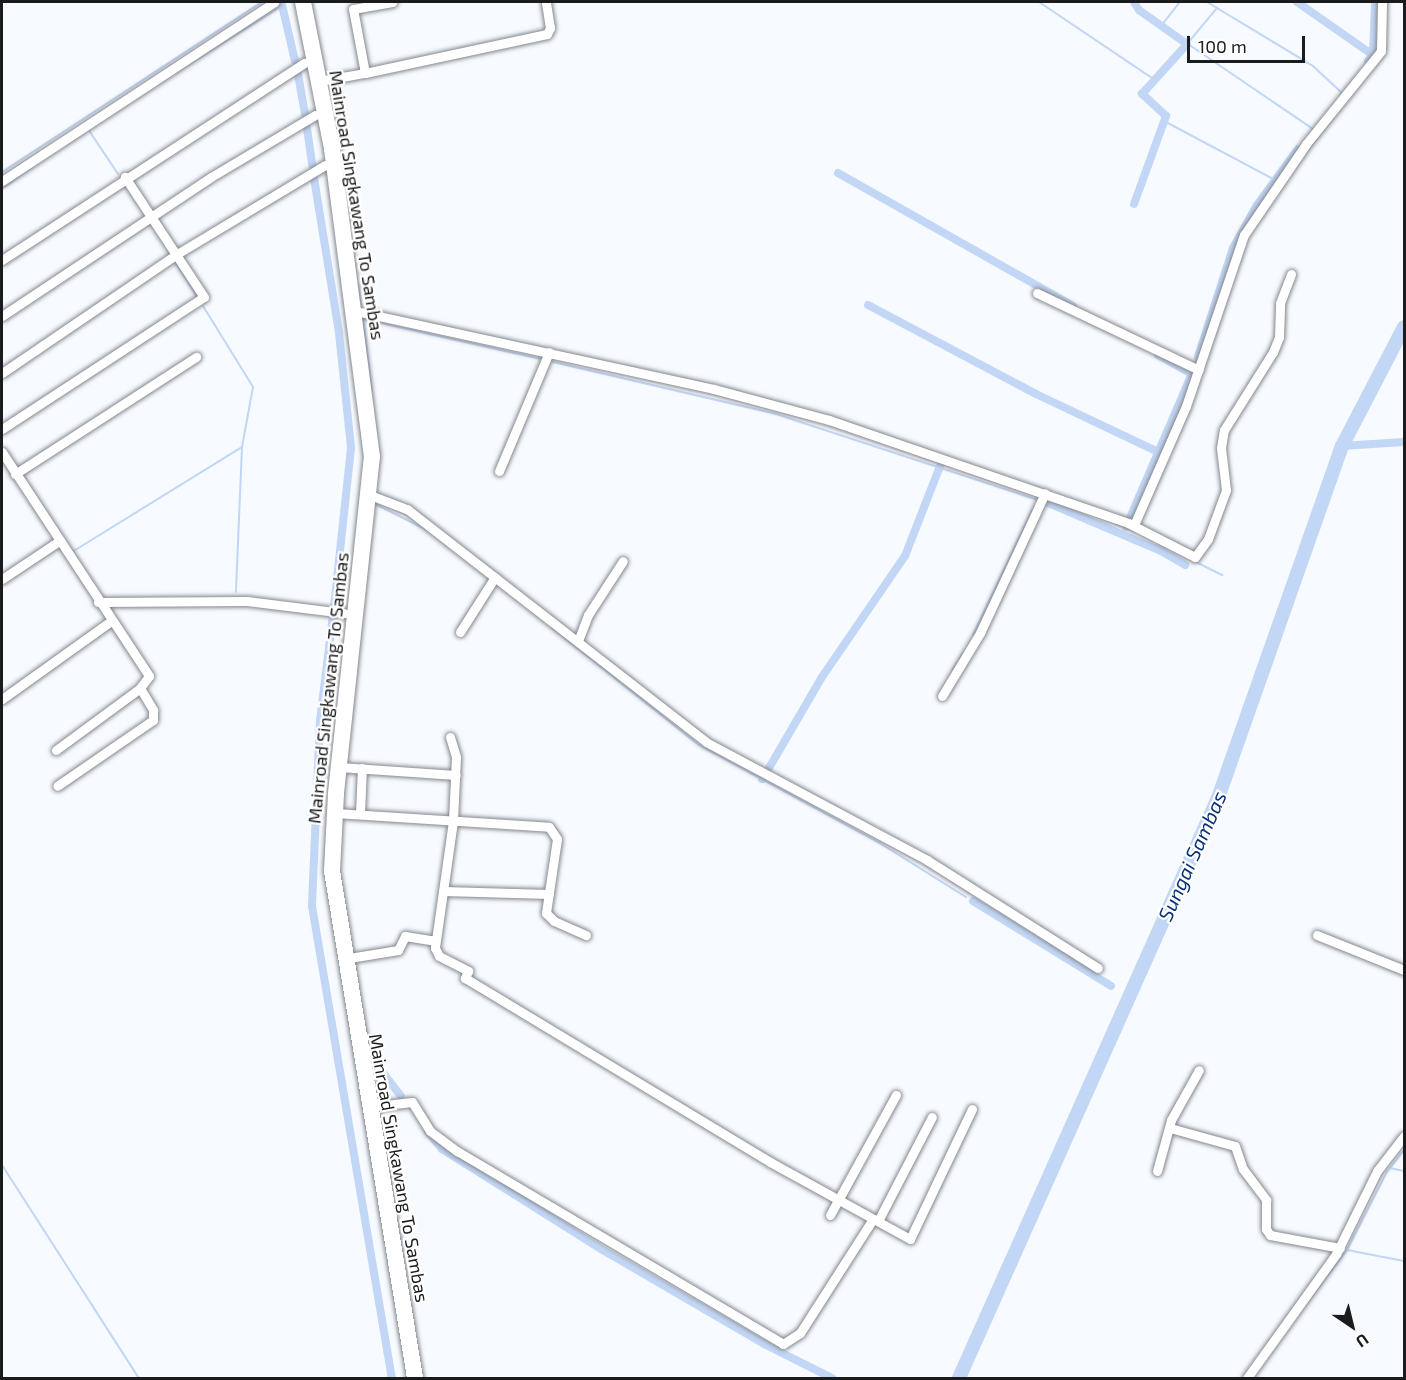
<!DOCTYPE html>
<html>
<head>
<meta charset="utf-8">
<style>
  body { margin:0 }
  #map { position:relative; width:1406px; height:1380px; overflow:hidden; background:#f7faff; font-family:"Exo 2",sans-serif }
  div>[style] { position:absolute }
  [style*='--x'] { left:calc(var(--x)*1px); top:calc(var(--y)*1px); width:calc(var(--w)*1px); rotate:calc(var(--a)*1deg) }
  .stream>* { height:2px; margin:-1px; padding:0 1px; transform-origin:1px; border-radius:1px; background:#c2d6f6 }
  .canal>* { height:8px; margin:-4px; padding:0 4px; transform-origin:4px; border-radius:4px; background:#c2d6f6 }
  .river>* { height:14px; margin:-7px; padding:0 7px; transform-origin:7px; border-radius:7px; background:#c2d6f6 }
  .roads { filter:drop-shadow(0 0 2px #84878c) drop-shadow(0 0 2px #84878c) }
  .street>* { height:9px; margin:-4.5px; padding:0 4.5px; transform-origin:4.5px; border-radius:4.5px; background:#fff }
  .highway>* { height:16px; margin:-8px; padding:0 8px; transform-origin:8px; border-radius:8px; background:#fff }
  span { translate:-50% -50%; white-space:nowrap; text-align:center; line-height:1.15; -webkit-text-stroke:4.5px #fff; paint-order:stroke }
  .street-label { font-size:18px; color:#1a1b1d }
  .water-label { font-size:20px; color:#063174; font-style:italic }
  .frame { position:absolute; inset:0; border:3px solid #1a1b1d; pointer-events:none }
  .north { position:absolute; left:1322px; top:1296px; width:60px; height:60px; -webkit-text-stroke:4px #fff; paint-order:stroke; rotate:145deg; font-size:16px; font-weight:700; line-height:24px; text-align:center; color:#1a1b1d }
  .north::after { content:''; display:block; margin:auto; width:21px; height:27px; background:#1a1b1d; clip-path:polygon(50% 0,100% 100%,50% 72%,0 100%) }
  .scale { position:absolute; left:1187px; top:36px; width:118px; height:27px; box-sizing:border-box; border:3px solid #1a1b1d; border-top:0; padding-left:8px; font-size:18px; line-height:21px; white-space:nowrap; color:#1a1b1d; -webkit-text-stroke:4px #fff; paint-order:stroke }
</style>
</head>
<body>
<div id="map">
  <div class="stream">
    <i style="--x:1039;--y:2;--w:140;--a:33.9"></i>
    <i style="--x:1207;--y:2;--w:124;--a:31.1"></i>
    <i style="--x:1313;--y:66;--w:40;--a:43"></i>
    <i style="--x:1161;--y:26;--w:31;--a:-52"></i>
    <i style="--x:1185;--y:42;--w:155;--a:34.2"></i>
    <i style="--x:1187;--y:44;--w:47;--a:-50.2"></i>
    <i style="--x:158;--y:84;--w:146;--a:-32.2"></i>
    <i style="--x:1164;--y:121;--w:126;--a:28"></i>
    <i style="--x:88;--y:129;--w:54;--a:56.3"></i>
    <i style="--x:1302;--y:158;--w:68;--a:-52.1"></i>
    <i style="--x:2;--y:172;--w:311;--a:-33.2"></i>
    <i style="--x:2;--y:189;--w:59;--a:-36.1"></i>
    <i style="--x:176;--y:263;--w:38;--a:58"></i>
    <i style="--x:358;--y:284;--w:21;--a:82"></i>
    <i style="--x:203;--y:306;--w:95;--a:58.3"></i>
    <i style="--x:253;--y:387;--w:61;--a:100.4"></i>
    <i style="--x:553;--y:362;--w:229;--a:13.1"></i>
    <i style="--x:776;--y:414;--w:273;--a:18.2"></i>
    <i style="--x:372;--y:391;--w:73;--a:-97.1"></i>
    <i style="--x:363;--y:319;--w:181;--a:12.7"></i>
    <i style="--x:375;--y:504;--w:60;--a:26.6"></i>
    <i style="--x:1114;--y:523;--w:22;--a:22"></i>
    <i style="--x:1158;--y:543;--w:72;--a:26.6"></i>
    <i style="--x:72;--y:552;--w:200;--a:-31.7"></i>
    <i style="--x:242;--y:447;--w:145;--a:92.4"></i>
    <i style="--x:551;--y:627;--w:189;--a:38.6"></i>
    <i style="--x:699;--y:745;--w:204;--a:28.5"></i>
    <i style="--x:878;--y:842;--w:104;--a:32"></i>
    <i style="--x:973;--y:635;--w:138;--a:-64.7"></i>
    <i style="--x:952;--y:670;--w:20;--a:-57"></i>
    <i style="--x:2;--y:1165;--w:253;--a:57.3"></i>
    <i style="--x:1390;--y:1168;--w:14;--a:12"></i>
    <i style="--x:1347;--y:1250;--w:58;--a:10.9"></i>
    <i style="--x:1300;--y:1312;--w:78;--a:-52.8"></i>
    <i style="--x:1347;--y:1250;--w:88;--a:-62.9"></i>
    <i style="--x:1387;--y:1172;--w:28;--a:-52"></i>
  </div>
  <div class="canal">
    <i style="--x:1297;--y:2;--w:93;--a:34.9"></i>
    <i style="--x:282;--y:5;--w:57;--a:76.9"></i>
    <i style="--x:1368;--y:61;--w:8;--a:-50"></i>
    <i style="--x:1373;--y:55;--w:53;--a:-87.8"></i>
    <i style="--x:298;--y:74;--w:41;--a:80.1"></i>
    <i style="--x:307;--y:128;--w:37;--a:82"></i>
    <i style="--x:838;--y:173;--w:270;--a:29.5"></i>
    <i style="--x:314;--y:178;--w:157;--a:80.8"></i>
    <i style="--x:339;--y:333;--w:116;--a:84"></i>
    <i style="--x:351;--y:448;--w:159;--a:96.1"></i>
    <i style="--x:1134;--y:204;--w:94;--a:-70"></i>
    <i style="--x:1166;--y:116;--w:33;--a:-137"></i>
    <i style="--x:1142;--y:94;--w:67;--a:-48"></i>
    <i style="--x:1187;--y:44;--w:59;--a:-144.7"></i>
    <i style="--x:1139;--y:10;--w:9;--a:-122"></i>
    <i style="--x:868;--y:305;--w:190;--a:27.9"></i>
    <i style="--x:1036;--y:394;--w:135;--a:25.4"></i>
    <i style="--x:1198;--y:357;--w:114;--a:-72.2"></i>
    <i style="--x:1233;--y:248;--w:49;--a:-60.8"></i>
    <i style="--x:1257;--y:205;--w:69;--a:-53.8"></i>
    <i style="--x:1342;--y:446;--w:62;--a:-3.7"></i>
    <i style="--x:1048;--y:503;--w:123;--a:23"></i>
    <i style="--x:1161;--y:551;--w:28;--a:30"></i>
    <i style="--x:1126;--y:527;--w:167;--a:-66.7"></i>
    <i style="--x:1192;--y:374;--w:39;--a:-151"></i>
    <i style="--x:333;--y:615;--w:107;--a:97"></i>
    <i style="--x:320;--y:721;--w:185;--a:92.5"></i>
    <i style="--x:312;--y:906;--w:479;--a:80.4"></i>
    <i style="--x:769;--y:768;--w:105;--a:-59.8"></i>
    <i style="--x:822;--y:677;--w:147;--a:-55.6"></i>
    <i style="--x:905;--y:556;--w:97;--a:-68.7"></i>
    <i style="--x:762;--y:779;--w:1;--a:0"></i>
    <i style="--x:973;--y:901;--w:162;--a:31.6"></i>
    <i style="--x:365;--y:1050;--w:58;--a:52"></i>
    <i style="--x:428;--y:1132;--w:22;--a:51"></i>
    <i style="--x:442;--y:1149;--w:188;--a:32.2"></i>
    <i style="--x:601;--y:1249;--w:191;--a:30.2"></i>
    <i style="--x:766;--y:1345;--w:74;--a:26.6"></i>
  </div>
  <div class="river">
    <i style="--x:959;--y:1378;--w:635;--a:-65.94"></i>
    <i style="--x:1218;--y:798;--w:373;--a:-70.6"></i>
    <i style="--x:1342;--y:446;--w:134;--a:-62.5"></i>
  </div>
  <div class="roads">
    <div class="street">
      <i style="--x:365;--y:73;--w:186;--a:-12.1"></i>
      <i style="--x:547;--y:34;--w:7;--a:-63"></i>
      <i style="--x:550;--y:28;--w:26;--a:-99"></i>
      <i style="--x:319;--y:81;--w:47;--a:-9.9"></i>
      <i style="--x:365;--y:73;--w:65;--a:-100.6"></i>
      <i style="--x:353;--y:9;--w:40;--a:-10"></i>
      <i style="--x:2;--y:181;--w:326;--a:-33.3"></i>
      <i style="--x:2;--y:260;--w:361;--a:-33.1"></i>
      <i style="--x:1037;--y:293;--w:179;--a:25.4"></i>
      <i style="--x:356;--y:311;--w:366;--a:12.3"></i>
      <i style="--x:714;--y:389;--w:119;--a:15.1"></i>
      <i style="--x:829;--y:420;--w:316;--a:19"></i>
      <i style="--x:1128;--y:523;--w:75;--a:26.9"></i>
      <i style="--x:1195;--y:557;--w:22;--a:-54"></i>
      <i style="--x:1208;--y:539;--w:52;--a:-69.8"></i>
      <i style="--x:1226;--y:490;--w:42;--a:-96.8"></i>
      <i style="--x:1221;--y:448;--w:18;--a:-81"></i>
      <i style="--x:1224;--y:430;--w:92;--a:-57.9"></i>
      <i style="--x:1273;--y:352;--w:16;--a:-68"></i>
      <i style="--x:1279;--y:337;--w:34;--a:-88"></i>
      <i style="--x:1280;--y:303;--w:31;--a:-69"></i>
      <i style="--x:2;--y:316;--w:251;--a:-33.6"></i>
      <i style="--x:211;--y:177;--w:121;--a:-30.8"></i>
      <i style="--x:2;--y:373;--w:212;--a:-34.2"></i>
      <i style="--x:177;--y:254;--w:173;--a:-31"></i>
      <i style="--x:2;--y:429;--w:241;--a:-33.2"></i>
      <i style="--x:204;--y:297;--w:144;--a:-123.4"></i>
      <i style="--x:2;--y:452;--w:268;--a:56.7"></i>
      <i style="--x:149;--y:676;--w:15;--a:127"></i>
      <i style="--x:140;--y:688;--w:26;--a:59"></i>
      <i style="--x:153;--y:710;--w:10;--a:90"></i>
      <i style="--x:153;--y:720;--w:116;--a:145.5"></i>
      <i style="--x:499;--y:471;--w:129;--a:-67.2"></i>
      <i style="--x:15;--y:474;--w:216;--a:-32.9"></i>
      <i style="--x:370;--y:495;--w:40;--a:21"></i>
      <i style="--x:407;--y:509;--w:379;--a:37.9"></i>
      <i style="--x:706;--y:742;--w:251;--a:28.1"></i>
      <i style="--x:927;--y:860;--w:202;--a:32.3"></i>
      <i style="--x:1134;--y:525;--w:130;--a:-66.4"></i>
      <i style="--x:1186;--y:406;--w:181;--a:-71.3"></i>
      <i style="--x:1244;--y:235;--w:110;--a:-55.7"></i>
      <i style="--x:1306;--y:144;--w:119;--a:-51.1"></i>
      <i style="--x:1381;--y:51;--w:49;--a:-88.8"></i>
      <i style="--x:2;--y:579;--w:69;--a:-33.7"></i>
      <i style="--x:98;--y:602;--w:149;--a:-0.4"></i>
      <i style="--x:247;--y:601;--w:98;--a:7.1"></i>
      <i style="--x:460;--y:632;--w:65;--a:-57.5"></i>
      <i style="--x:578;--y:641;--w:28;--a:-69"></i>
      <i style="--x:588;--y:615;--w:64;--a:-57.1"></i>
      <i style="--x:942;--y:696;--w:74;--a:-58.9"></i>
      <i style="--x:980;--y:633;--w:154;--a:-65.1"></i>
      <i style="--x:2;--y:699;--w:134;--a:-35.6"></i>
      <i style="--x:450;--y:737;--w:21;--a:73"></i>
      <i style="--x:456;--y:757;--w:64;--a:92.7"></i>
      <i style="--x:453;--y:821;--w:128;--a:98.1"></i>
      <i style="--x:435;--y:948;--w:9;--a:63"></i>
      <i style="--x:439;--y:956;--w:33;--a:27"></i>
      <i style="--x:468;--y:971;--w:8;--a:113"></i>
      <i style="--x:465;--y:978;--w:356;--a:31.1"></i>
      <i style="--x:770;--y:1162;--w:160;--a:28.8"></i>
      <i style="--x:910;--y:1239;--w:144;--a:-64.5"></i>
      <i style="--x:56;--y:750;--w:104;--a:-36.4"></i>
      <i style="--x:339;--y:767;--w:117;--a:3.9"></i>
      <i style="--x:335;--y:813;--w:214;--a:3.7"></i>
      <i style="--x:549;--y:827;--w:14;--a:56"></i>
      <i style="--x:557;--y:839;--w:75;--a:98.5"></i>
      <i style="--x:546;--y:913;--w:11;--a:45"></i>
      <i style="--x:554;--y:921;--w:35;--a:24"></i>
      <i style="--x:360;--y:813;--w:45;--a:-87.5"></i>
      <i style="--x:443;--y:891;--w:106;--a:1.6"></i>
      <i style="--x:1317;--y:935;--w:94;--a:21.9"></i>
      <i style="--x:343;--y:959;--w:56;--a:-9.3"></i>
      <i style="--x:398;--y:950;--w:16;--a:-63"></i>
      <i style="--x:405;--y:936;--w:30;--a:9"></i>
      <i style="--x:368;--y:1107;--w:44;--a:-6.5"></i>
      <i style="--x:412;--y:1102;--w:34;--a:58"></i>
      <i style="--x:430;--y:1131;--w:34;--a:37"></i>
      <i style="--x:457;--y:1151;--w:379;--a:30.6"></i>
      <i style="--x:783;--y:1344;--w:20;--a:-33"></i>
      <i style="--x:800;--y:1333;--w:135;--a:-57.4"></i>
      <i style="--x:1170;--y:1128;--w:67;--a:15.5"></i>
      <i style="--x:1235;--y:1146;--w:24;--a:71"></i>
      <i style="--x:1243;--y:1169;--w:39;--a:53"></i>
      <i style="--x:1266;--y:1200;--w:29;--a:90"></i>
      <i style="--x:1266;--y:1229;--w:7;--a:56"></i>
      <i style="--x:1270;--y:1235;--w:71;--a:10.5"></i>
      <i style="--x:1157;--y:1171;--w:53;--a:-74.6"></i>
      <i style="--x:1171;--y:1120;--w:57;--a:-60.8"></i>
      <i style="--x:830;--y:1215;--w:137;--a:-61.2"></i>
      <i style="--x:878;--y:1221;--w:117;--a:-62.6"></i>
      <i style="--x:1247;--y:1378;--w:153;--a:-54.3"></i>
      <i style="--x:1336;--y:1254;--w:93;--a:-63.7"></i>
      <i style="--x:1377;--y:1171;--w:44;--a:-52.4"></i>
    </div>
    <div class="highway">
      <i style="--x:303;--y:2;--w:150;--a:78.8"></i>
      <i style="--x:332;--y:149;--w:310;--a:82.6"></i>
      <i style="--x:372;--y:456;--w:340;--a:96.1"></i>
      <i style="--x:336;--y:794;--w:77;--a:93"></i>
      <i style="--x:332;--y:871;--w:514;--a:80.7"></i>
    </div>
  </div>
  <div class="street-label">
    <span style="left:357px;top:205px;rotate:81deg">Mainroad Singkawang To Sambas</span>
    <span style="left:328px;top:688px;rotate:-84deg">Mainroad Singkawang To Sambas</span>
    <span style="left:399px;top:1168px;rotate:80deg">Mainroad Singkawang To Sambas</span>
  </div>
  <div class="water-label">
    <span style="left:1192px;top:856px;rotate:-66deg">Sungai Sambas</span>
  </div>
  <div class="frame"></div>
  <div class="north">U</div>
  <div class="scale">100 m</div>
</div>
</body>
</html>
